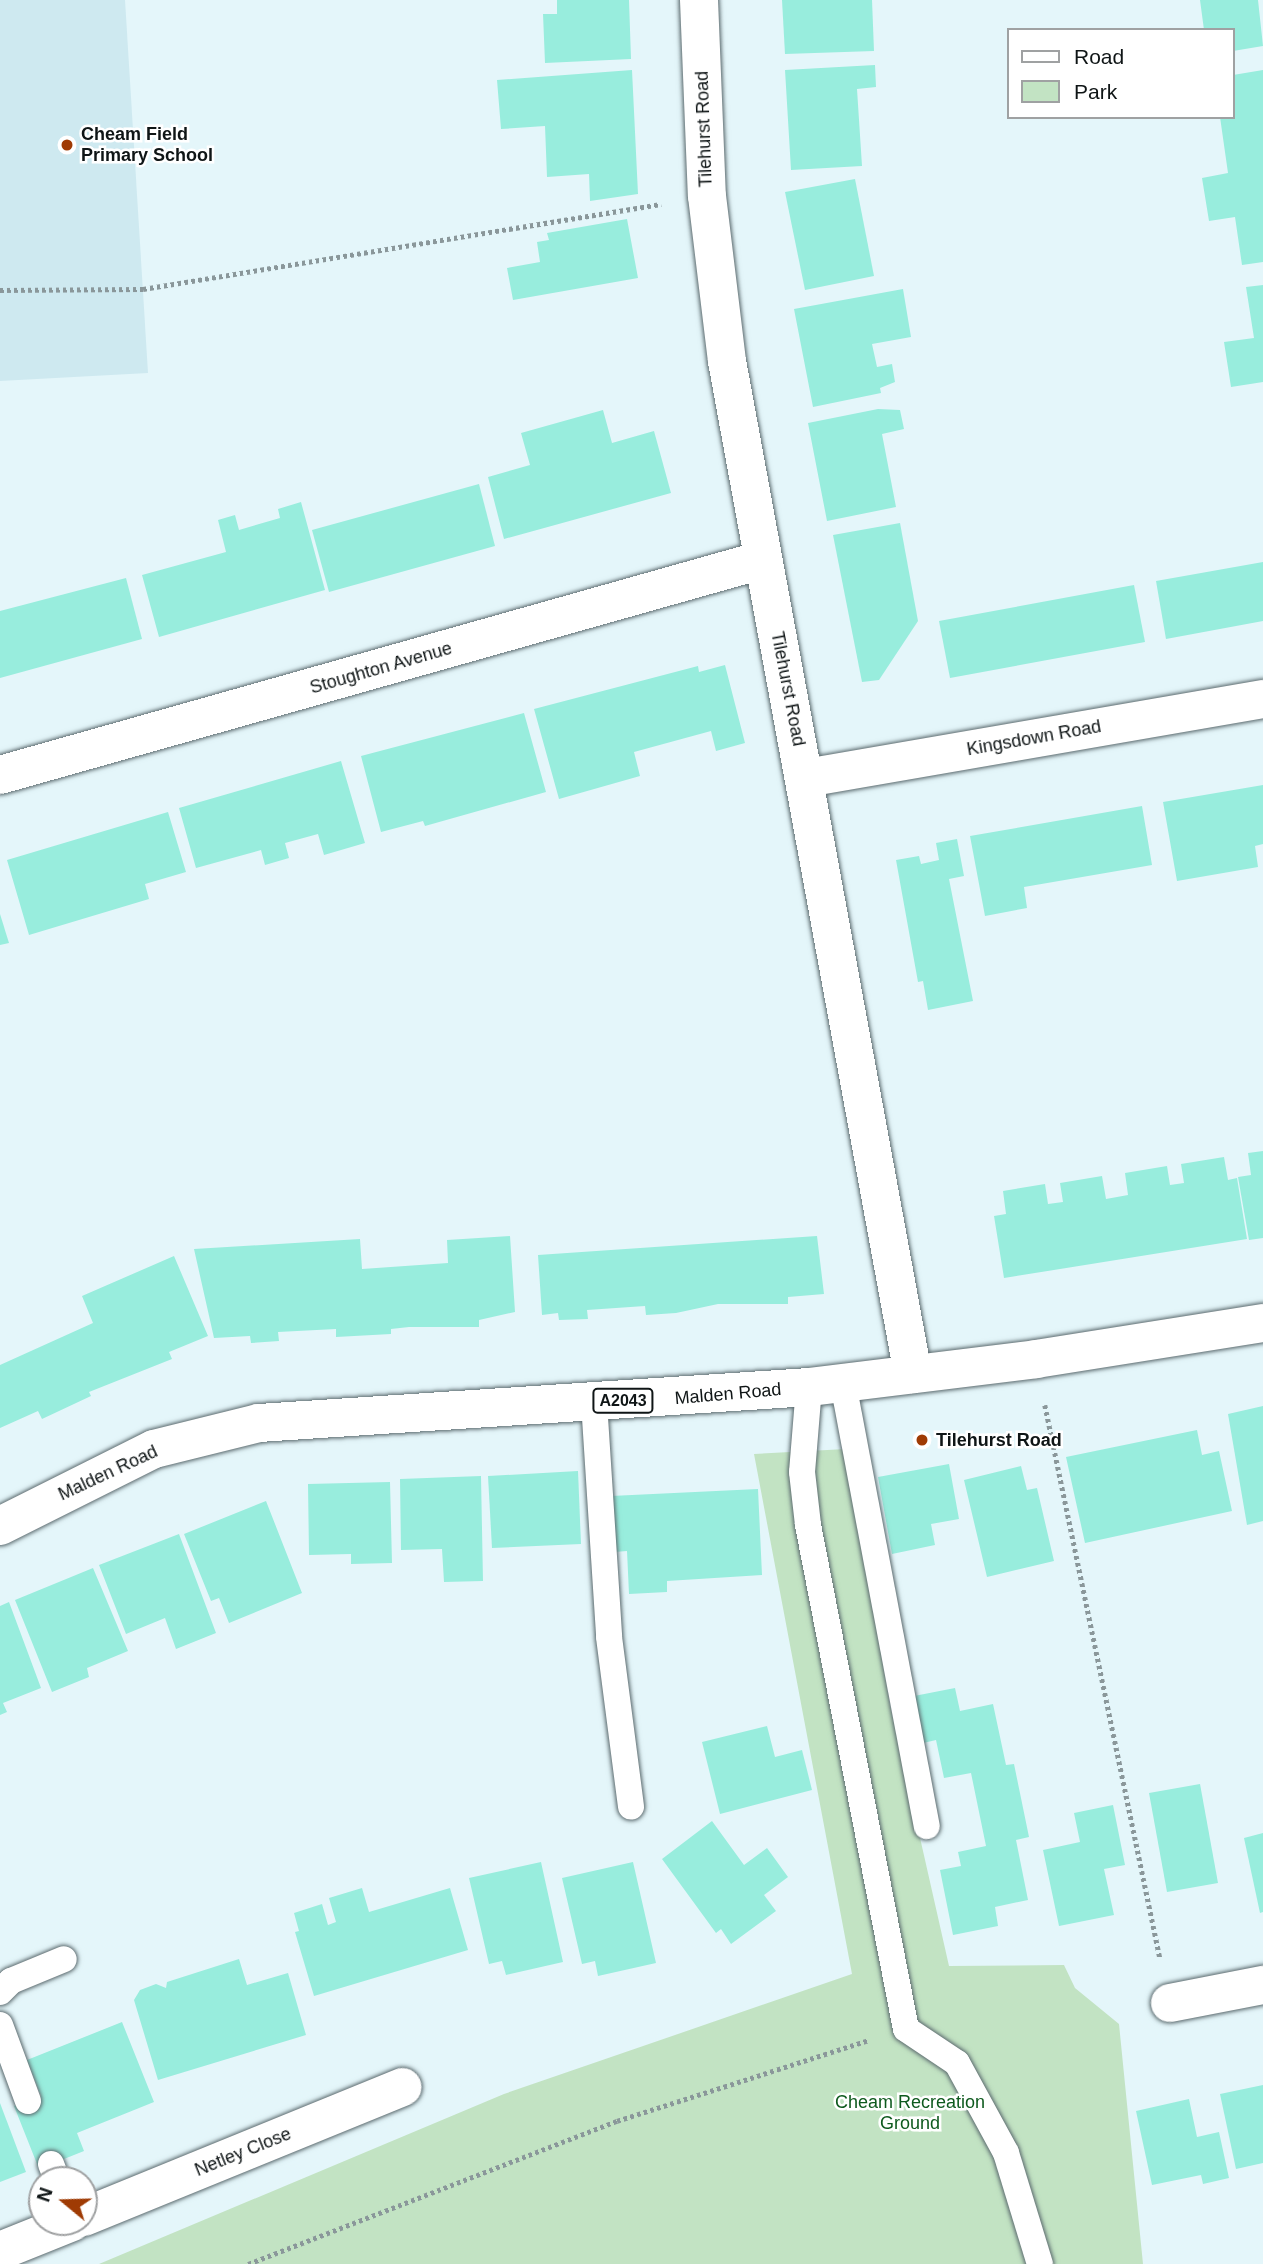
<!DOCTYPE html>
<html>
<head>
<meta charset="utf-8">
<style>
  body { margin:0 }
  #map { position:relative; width:1263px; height:2264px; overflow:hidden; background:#e4f6fa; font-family:Helvetica,sans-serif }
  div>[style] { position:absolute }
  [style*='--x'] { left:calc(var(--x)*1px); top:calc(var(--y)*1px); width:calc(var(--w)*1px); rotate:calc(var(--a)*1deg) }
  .built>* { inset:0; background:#cee9f0 }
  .green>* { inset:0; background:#c2e3c3 }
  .building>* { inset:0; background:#98eddd }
  .path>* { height:4.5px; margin-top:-2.25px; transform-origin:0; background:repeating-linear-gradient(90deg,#8a979a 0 3.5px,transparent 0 7px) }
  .roads { filter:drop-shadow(0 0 2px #5c6b6f) drop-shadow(0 0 2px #5c6b6f) }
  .service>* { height:26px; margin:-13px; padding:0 13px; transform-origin:13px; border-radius:13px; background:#fff }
  .minor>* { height:38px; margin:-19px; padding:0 19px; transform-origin:19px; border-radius:19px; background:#fff }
  .primary>* { height:38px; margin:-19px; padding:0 19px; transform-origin:19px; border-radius:19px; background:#fff }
  .dots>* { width:19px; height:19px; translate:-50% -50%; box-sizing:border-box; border:4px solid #fff; border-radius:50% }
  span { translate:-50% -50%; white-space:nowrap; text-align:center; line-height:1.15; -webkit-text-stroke:5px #fff; paint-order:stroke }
  .shield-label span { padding:2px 5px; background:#fff; border:2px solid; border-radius:5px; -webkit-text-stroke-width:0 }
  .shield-label { font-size:16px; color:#0f1516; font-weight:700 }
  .street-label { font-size:18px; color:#0f1516 }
  .poi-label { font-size:18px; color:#0f1516; font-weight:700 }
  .left { translate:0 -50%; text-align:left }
  .park-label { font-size:18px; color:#0e5a1e }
  .legend { position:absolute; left:1007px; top:28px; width:228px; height:91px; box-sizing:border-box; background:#fff; border:2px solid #9fa1a2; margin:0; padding:9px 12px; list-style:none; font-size:21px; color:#0f1516 }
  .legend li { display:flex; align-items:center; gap:14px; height:35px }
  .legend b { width:35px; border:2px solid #9fa1a2 }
  .north { position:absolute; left:28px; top:2166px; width:70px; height:70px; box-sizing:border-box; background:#fff; border:2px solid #9fa1a2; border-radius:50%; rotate:289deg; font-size:19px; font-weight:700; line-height:28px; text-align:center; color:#0f1516 }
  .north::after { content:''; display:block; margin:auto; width:24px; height:32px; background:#9f3b04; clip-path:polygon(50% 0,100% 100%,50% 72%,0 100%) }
</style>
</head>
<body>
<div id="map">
  <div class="built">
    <i style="clip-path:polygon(0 0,125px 0,148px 373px,0 381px)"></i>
  </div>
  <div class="green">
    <i style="clip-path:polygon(846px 1449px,890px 1705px,949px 1966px,1064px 1965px,1075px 1988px,1119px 2024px,1143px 2264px,99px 2264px,504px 2094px,852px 1974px,754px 1454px)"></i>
  </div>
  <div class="building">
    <i style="clip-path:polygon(557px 0,629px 0,631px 59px,545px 63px,543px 14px,557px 14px)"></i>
    <i style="clip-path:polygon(782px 0,872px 0,874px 51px,785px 54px)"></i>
    <i style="clip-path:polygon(1200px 0,1258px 0,1263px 46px,1233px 51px,1233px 30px,1204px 30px)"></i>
    <i style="clip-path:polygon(875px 65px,876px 87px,857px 89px,862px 166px,791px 170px,785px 70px)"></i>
    <i style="clip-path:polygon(632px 70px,638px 194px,590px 201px,589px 174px,547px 177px,545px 126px,501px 129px,497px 80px)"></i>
    <i style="clip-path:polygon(1263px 70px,1263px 262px,1242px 265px,1235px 217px,1209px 221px,1202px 178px,1228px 173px,1220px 117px,1233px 117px,1233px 75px)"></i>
    <i style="clip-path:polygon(855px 179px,874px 276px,805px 290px,785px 192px)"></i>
    <i style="clip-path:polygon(627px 219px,638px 278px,513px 300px,507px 268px,540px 262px,537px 242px,549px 240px,547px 233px)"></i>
    <i style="clip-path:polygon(1263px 285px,1263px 382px,1231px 387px,1224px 342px,1254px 338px,1246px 287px)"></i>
    <i style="clip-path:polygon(903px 289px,911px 337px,872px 344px,877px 367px,892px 364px,895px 382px,880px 388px,881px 393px,813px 407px,794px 309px)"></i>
    <i style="clip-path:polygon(878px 409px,900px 410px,904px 429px,882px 434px,896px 507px,827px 521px,808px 423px)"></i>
    <i style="clip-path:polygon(603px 410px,612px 443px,654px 431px,671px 493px,504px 539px,488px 477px,530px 465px,521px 433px)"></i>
    <i style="clip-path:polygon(479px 484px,495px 546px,329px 592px,312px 530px)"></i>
    <i style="clip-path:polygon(301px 502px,325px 590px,159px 637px,142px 575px,226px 552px,218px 520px,235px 515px,239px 530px,280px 518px,278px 509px)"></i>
    <i style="clip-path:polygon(900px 523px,918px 621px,879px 680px,862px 682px,833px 535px)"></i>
    <i style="clip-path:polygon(1263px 562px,1263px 621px,1166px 639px,1156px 581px)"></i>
    <i style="clip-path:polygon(126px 578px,142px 639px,0 678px,0 611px)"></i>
    <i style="clip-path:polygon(1134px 585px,1145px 642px,950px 678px,939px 621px)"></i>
    <i style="clip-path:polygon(725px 665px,745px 743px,716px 751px,711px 731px,634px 752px,640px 776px,559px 799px,534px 709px,698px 666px,699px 672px)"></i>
    <i style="clip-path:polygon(524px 713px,546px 792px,425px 826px,423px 821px,381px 832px,361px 756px)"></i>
    <i style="clip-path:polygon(341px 761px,365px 843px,324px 855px,318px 834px,285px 843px,289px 858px,265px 865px,261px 850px,196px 868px,179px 808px)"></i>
    <i style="clip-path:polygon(1263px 785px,1263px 844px,1255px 846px,1258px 867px,1177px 881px,1163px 802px)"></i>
    <i style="clip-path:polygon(1142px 806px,1152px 865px,1024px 887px,1027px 908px,985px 916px,970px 836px)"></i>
    <i style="clip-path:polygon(168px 812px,186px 872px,145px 884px,149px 899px,29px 935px,7px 860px)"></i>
    <i style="clip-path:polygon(957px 839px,964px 876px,949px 879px,973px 1001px,928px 1010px,923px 981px,918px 982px,896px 860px,919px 856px,921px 864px,939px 860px,936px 843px)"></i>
    <i style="clip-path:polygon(0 914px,9px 943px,0 945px)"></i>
    <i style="clip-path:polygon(1263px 1151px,1263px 1238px,1249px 1240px,1238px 1177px,1251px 1175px,1248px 1153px)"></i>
    <i style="clip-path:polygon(1224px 1157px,1228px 1180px,1237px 1178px,1247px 1239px,1004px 1278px,994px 1216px,1006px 1214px,1003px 1191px,1045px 1184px,1048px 1204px,1063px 1202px,1060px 1183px,1102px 1176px,1106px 1199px,1128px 1195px,1125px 1173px,1167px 1166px,1170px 1185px,1184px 1183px,1181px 1164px)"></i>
    <i style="clip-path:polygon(510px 1236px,515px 1312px,479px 1320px,479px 1327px,409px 1327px,391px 1329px,391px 1334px,336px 1337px,336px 1329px,278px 1332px,279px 1341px,251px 1343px,250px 1336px,214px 1338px,194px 1249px,360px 1239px,362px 1269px,448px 1263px,447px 1240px)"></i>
    <i style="clip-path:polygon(817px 1236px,824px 1294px,788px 1297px,788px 1304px,718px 1304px,676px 1313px,646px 1315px,645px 1306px,587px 1310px,588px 1319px,559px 1320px,558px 1313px,542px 1315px,538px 1255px)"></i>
    <i style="clip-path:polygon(174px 1256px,208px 1336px,169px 1352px,172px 1359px,89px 1392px,91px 1396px,42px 1419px,38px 1411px,0 1428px,0 1365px,93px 1323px,82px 1296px)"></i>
    <i style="clip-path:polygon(1263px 1406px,1263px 1521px,1247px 1525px,1228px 1414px)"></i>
    <i style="clip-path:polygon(1197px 1430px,1202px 1455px,1219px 1451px,1232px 1511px,1085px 1543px,1066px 1457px)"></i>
    <i style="clip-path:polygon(949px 1464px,959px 1519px,931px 1524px,935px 1545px,892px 1554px,878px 1477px)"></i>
    <i style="clip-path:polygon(1021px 1466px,1027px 1490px,1037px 1488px,1054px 1561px,987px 1577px,964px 1480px)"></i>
    <i style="clip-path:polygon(578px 1471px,581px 1544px,492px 1548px,488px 1476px)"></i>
    <i style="clip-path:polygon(481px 1476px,483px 1581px,444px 1582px,442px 1549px,401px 1550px,400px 1479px)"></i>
    <i style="clip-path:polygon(390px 1482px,392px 1563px,351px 1564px,351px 1554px,309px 1555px,308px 1484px)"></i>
    <i style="clip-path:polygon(758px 1489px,762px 1575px,667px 1581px,667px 1592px,629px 1594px,627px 1551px,614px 1552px,611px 1496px)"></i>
    <i style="clip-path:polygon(266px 1501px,302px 1593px,229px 1623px,219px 1598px,211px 1601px,184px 1534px)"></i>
    <i style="clip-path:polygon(179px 1534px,216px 1633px,176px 1649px,165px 1618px,126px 1634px,99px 1565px)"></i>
    <i style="clip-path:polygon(93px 1568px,128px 1651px,87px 1668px,89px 1677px,52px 1692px,15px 1600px)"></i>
    <i style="clip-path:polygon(9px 1602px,41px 1688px,3px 1703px,7px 1712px,0 1715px,0 1606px)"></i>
    <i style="clip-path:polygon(955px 1688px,960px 1711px,993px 1704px,1006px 1765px,1014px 1764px,1029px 1837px,1016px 1840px,1028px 1900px,995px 1907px,998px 1926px,953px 1935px,940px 1870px,961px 1866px,958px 1852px,986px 1846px,971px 1773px,944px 1778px,936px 1740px,919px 1744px,909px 1697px)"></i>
    <i style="clip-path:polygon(767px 1726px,775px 1757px,802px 1750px,812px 1790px,720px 1814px,702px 1742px)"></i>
    <i style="clip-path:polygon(1200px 1784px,1218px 1883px,1167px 1892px,1149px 1793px)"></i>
    <i style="clip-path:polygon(1113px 1805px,1125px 1865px,1104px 1869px,1114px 1915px,1059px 1926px,1043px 1850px,1080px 1842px,1074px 1813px)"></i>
    <i style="clip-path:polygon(712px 1821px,744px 1865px,767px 1848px,788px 1877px,764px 1895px,776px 1911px,731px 1944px,721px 1929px,716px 1933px,662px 1859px)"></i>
    <i style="clip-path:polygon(1263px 1833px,1263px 1912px,1260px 1913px,1244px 1838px)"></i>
    <i style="clip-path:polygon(541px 1862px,563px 1962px,506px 1975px,502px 1961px,489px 1964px,469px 1878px)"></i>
    <i style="clip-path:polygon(633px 1862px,656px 1963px,598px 1976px,595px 1961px,582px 1964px,562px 1878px)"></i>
    <i style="clip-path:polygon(362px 1888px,369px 1912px,450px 1888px,468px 1950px,314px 1996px,295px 1932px,299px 1931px,294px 1913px,322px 1904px,328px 1925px,336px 1922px,329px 1898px)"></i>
    <i style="clip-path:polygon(239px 1959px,247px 1985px,288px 1973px,306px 2035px,158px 2080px,134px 2000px,140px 1990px,156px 1984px,166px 1988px,167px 1982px)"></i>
    <i style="clip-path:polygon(122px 2022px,154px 2102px,77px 2133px,84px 2151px,39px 2169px,14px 2106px,41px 2096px,27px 2060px)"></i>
    <i style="clip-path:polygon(1263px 2085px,1263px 2163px,1236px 2169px,1220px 2094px)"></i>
    <i style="clip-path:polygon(1189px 2099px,1197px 2137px,1219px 2132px,1229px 2178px,1203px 2184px,1201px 2175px,1152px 2185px,1136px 2111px)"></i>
    <i style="clip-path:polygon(0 2103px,26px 2172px,0 2182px)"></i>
  </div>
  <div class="path">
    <i style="--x:0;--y:290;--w:143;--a:-0.4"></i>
    <i style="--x:143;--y:289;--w:525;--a:-9.32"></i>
    <i style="--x:1045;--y:1405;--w:565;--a:78.25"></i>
    <i style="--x:248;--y:2264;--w:396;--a:-21.2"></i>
    <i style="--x:617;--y:2121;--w:265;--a:-17.8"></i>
  </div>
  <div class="roads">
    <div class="service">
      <i style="--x:843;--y:1383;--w:451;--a:79.3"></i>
      <i style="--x:809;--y:1387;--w:85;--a:94.7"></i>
      <i style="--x:802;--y:1472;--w:53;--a:83.5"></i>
      <i style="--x:808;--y:1525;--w:513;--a:79"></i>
      <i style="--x:906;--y:2029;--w:61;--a:33.7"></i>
      <i style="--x:957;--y:2063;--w:102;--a:61.4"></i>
      <i style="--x:1006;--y:2153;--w:116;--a:73"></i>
      <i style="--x:594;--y:1402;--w:235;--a:86.3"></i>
      <i style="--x:609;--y:1637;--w:171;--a:82.6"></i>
      <i style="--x:0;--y:1992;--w:16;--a:-45"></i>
      <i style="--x:11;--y:1981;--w:57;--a:-22.5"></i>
      <i style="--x:0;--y:2025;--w:81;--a:69.8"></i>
      <i style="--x:51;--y:2164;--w:17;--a:69"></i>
    </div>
    <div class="minor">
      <i style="--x:699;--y:0;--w:196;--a:87.7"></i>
      <i style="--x:707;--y:196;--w:166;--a:83.1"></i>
      <i style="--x:727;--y:361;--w:1030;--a:79.6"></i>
      <i style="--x:0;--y:775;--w:792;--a:-15.76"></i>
      <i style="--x:806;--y:778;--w:464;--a:-9.8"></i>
      <i style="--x:1170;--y:2003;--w:95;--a:-11"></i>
      <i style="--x:84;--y:2217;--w:344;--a:-22.2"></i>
      <i style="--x:0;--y:2251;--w:78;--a:-21.9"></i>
    </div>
    <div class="primary">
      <i style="--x:0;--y:1526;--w:172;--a:-26.6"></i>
      <i style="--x:154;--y:1449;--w:108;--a:-13.9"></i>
      <i style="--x:259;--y:1423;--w:551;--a:-3.74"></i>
      <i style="--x:809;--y:1387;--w:229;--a:-7"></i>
      <i style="--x:1036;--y:1359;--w:230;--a:-9"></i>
    </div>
  </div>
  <div class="dots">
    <i style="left:67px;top:145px;background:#9f3b04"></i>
    <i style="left:922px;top:1440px;background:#9f3b04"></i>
  </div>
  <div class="shield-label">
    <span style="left:623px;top:1401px">A2043</span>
  </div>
  <div class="street-label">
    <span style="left:704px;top:129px;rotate:-92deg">Tilehurst Road</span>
    <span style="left:381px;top:668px;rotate:-16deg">Stoughton Avenue</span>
    <span style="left:788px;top:689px;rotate:79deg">Tilehurst Road</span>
    <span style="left:1034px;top:738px;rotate:-10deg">Kingsdown Road</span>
    <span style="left:728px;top:1394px;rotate:-5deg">Malden Road</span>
    <span style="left:108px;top:1473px;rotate:-25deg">Malden Road</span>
    <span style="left:243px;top:2152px;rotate:-22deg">Netley Close</span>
  </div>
  <div class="poi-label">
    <span class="left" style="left:81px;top:145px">Cheam Field<br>Primary School</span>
    <span class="left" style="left:936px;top:1440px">Tilehurst Road</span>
  </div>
  <div class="park-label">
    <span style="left:910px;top:2113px">Cheam Recreation<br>Ground</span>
  </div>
  <ul class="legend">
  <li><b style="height:9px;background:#fff"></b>Road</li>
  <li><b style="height:19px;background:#c2e3c3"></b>Park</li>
  </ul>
  <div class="north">N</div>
</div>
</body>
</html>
